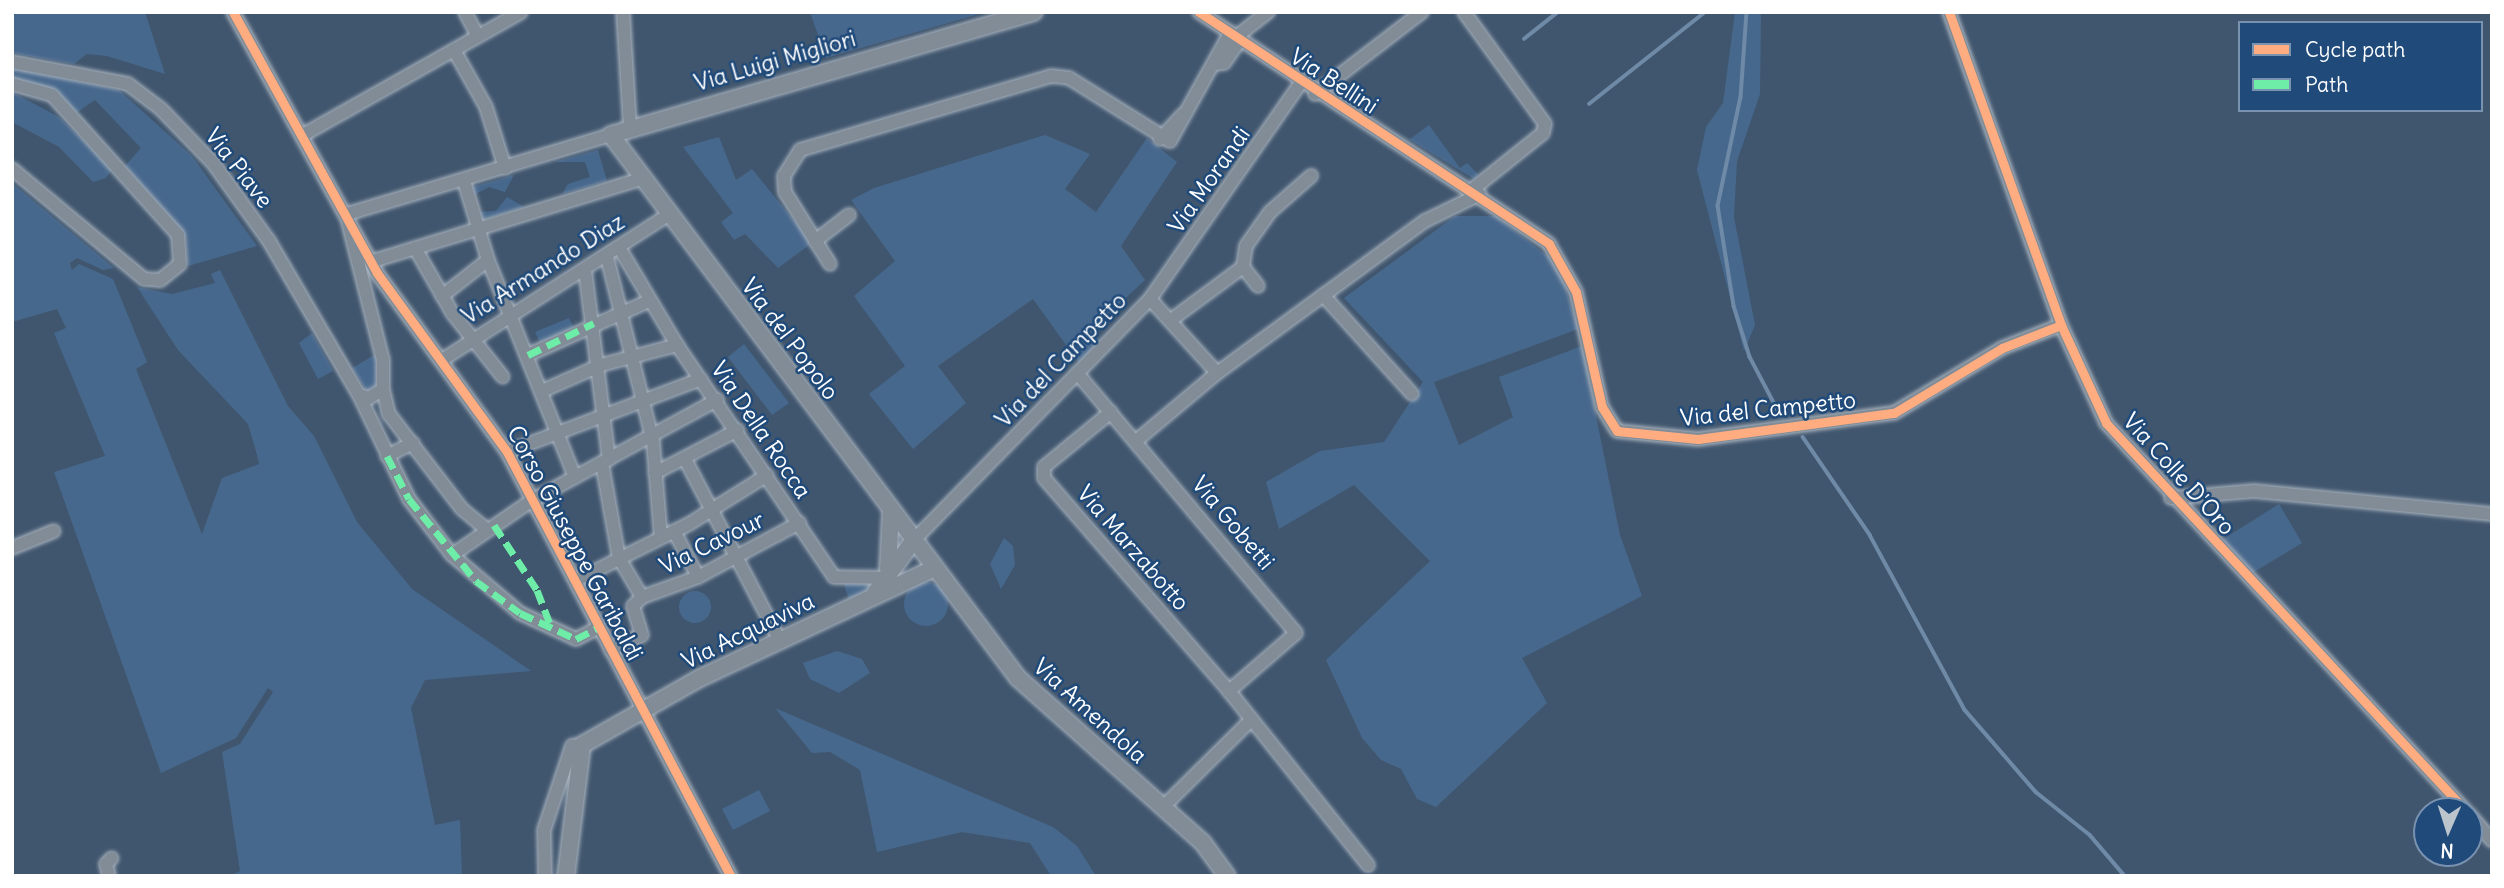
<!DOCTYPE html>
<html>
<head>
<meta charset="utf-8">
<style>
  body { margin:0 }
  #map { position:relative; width:2504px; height:888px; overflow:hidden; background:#40566e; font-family:Delius,sans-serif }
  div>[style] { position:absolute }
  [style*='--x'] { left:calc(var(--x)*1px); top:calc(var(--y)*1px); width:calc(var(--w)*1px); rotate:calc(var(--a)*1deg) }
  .green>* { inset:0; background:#47688d }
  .round { border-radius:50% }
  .stream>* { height:3.5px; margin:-1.75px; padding:0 1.75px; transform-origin:1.75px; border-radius:1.75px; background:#6f8aa7 }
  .roads { filter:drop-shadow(0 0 2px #a9b3be) drop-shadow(0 0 2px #a9b3be) }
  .minor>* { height:12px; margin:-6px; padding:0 6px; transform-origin:6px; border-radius:6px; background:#818c97 }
  .major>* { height:16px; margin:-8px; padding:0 8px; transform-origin:8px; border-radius:8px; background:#818c97 }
  .quiet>* { height:7px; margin-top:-3.5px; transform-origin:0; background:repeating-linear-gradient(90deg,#6deda7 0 14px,transparent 0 21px) }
  .cycleway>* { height:9px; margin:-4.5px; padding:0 4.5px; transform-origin:4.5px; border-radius:4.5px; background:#ffac80 }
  span { translate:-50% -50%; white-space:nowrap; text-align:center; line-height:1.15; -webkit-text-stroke:5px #1f4a7a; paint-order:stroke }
  .street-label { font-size:23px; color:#fff }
  .frame { position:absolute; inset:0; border:14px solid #fff; pointer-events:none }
  .legend { position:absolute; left:2238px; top:21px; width:245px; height:91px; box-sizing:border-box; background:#1f4a7a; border:2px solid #7992af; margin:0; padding:9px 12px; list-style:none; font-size:21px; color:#fff }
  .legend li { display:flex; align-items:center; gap:14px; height:35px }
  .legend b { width:35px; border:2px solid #7992af }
  .north { position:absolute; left:2413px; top:797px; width:70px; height:70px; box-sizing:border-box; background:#1f4a7a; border:2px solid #7992af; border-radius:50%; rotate:183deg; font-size:19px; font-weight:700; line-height:28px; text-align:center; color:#fff }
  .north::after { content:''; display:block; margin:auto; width:24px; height:32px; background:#bcc4cc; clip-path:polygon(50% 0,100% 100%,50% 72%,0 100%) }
</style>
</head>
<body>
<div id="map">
  <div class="green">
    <i style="clip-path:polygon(12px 12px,145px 12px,165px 74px,107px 56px,87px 54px,74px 64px,12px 53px)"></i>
    <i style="clip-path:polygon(810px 12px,986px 12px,826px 58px)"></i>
    <i style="clip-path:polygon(1735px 12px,1761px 12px,1760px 94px,1737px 161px,1734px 217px,1755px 325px,1744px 351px,1697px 170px,1706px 127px,1723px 103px)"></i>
    <i style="clip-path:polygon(12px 68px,119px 90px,192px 156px,257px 246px,188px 266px,186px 238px,125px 166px,141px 148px,95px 100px,76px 113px,12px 78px)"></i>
    <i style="clip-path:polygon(12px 92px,59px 117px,112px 169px,106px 178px,93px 182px,59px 147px,12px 122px)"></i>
    <i style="clip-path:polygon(1429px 125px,1460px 168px,1467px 163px,1479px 175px,1474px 179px,1402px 135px,1410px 139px)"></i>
    <i style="clip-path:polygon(1045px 135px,1090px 154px,1065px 189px,1096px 212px,1147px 138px,1177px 162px,1121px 246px,1145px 280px,1091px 330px,1100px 341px,1079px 363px,1033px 299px,938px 366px,966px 403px,913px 449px,869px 394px,905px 366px,854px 296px,895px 261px,851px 200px,874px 188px)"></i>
    <i style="clip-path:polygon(719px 137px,736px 180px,752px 169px,812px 243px,778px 268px,745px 234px,734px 240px,721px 222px,733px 213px,683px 147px)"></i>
    <i style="clip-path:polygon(598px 150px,607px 181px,562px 194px,568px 184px,590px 177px,585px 162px,554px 162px)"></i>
    <i style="clip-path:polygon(514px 175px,505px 192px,489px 187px,474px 195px,472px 187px)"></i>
    <i style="clip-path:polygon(12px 183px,114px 268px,103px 270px,77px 258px,70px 263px,72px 270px,79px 264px,113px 279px,147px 362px,136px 369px,202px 534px,222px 478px,259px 464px,257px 455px,248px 424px,178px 350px,137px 287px,172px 294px,215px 283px,211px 274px,220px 270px,288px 406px,314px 436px,357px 522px,412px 589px,531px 671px,425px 680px,411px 708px,435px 825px,460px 820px,462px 876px,230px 876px,240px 871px,222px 752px,240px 744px,273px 692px,268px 688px,236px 738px,161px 773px,54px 472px,105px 456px,54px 333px,66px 328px,57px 309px,12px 322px)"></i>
    <i style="clip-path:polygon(507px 197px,524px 207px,482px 220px,479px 212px,496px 211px)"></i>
    <i style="clip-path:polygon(1455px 216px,1495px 216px,1558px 264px,1578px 329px,1434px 382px,1459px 445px,1513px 417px,1499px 377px,1582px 346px,1620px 535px,1642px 596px,1522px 658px,1547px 703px,1436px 807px,1417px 799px,1401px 769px,1381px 760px,1362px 738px,1326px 660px,1430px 561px,1354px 485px,1279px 529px,1266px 482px,1320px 451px,1384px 442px,1423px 382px,1344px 298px)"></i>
    <i style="clip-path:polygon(569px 318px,575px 331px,542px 347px,535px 332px)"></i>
    <i style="clip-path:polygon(312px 333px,333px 371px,318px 379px,299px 343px)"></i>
    <i style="clip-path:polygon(744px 344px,789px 403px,772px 415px,728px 357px)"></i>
    <i style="clip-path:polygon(376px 354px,376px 389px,366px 390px,352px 368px)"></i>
    <i style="clip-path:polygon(2279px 504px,2302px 543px,2249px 575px,2217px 543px)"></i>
    <i style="clip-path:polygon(1004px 538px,1013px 546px,1015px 565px,1001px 589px,990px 564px)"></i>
    <i style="clip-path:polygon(870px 580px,871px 587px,849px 600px,843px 581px)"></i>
    <i class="round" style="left:904px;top:582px;width:44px;height:44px"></i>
    <i class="round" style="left:679px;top:591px;width:32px;height:32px"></i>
    <i style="clip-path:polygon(837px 651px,862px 659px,870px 673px,839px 693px,810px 679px,803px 663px)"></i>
    <i style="clip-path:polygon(775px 708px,1053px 827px,1077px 846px,1096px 876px,1051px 876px,1030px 843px,962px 832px,877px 852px,860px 770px,830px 752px,812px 753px)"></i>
    <i style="clip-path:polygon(759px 790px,770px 811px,733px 830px,722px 809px)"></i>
  </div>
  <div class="stream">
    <i style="--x:1747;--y:12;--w:85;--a:94"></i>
    <i style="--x:1741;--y:97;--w:111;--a:101.9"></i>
    <i style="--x:1718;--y:206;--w:101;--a:80.9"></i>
    <i style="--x:1734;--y:306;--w:53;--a:72.6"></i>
    <i style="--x:1750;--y:357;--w:67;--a:62.3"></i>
    <i style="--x:1524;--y:39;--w:43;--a:-38.5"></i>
    <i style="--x:1589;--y:104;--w:148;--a:-38.4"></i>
    <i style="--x:1803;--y:437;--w:119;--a:55.6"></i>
    <i style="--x:1870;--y:535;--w:199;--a:61.5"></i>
    <i style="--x:1965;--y:710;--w:108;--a:49.1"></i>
    <i style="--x:2036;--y:792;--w:69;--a:38.5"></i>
    <i style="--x:2090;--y:835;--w:54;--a:49.5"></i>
  </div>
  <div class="roads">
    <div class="minor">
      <i style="--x:233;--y:12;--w:298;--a:61.1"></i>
      <i style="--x:377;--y:273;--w:221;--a:54"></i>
      <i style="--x:507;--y:452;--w:480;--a:62.2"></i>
      <i style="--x:465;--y:12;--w:27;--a:62"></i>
      <i style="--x:623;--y:12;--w:114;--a:86.5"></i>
      <i style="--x:1199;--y:12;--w:420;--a:33.5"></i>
      <i style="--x:1549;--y:244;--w:55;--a:60.6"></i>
      <i style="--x:1576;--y:292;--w:118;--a:77.3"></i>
      <i style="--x:1602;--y:407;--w:28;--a:58"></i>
      <i style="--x:1617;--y:431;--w:81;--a:5.6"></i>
      <i style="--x:1698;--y:439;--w:198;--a:-7.6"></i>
      <i style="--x:1894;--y:413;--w:126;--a:-31"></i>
      <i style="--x:2002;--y:348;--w:63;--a:-21.3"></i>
      <i style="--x:1464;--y:12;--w:138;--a:54.1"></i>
      <i style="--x:1545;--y:124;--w:9;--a:103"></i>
      <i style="--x:1543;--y:133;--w:90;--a:141.3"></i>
      <i style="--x:1949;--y:12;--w:332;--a:70.3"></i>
      <i style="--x:2061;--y:325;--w:108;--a:65.3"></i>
      <i style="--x:2106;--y:423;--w:529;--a:47.14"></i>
      <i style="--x:1236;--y:37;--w:41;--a:-38"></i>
      <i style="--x:454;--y:50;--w:65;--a:60.7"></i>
      <i style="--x:486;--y:107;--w:64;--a:72.7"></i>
      <i style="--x:12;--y:62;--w:118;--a:10.7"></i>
      <i style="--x:128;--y:84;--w:41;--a:37.1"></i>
      <i style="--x:161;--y:109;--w:75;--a:46.1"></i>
      <i style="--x:213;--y:163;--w:96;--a:54.3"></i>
      <i style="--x:269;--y:241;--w:178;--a:59.7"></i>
      <i style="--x:359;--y:395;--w:115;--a:64.3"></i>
      <i style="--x:409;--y:499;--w:71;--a:52.5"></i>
      <i style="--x:452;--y:555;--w:89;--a:40.5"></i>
      <i style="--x:520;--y:613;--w:62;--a:24.9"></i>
      <i style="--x:576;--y:639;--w:25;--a:-27"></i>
      <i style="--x:1215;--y:64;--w:9;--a:-6"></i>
      <i style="--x:1224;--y:63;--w:28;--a:-55"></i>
      <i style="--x:12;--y:84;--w:41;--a:15.4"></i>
      <i style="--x:52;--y:95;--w:188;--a:48"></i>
      <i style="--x:178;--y:235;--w:29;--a:86"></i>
      <i style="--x:180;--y:264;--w:26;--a:141"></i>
      <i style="--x:160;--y:280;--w:16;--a:-176"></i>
      <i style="--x:144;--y:279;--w:172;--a:-140.2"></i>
      <i style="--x:1315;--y:94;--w:135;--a:-37.5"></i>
      <i style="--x:303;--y:135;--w:250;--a:-29.4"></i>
      <i style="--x:1160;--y:139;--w:34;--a:-47"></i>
      <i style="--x:464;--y:181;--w:83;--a:73.1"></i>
      <i style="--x:488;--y:260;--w:234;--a:68.2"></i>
      <i style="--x:347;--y:214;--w:276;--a:-16.7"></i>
      <i style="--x:348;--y:222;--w:142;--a:75.8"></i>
      <i style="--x:383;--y:360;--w:29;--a:90"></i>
      <i style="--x:383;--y:389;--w:17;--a:147"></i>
      <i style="--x:369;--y:398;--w:10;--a:-163"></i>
      <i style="--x:815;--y:241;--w:43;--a:-37.4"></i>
      <i style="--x:415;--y:248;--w:76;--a:60.1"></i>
      <i style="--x:453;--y:314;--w:80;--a:51.6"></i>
      <i style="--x:620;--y:249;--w:112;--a:59.3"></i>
      <i style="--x:677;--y:345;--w:280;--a:55.9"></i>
      <i style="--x:834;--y:577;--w:57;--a:1"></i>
      <i style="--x:607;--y:257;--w:190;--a:76"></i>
      <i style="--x:653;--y:441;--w:97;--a:85.3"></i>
      <i style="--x:373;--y:261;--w:281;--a:-17"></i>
      <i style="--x:830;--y:264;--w:85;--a:-122"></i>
      <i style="--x:785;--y:192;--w:16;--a:-94"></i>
      <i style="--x:784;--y:176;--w:31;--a:-58"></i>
      <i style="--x:800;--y:150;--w:262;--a:-16.4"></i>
      <i style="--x:1051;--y:76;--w:18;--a:6"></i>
      <i style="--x:1069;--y:78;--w:119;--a:32"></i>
      <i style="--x:1170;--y:141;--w:124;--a:-60.9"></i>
      <i style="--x:585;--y:270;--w:191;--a:82.8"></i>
      <i style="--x:1258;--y:286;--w:24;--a:-128"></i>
      <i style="--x:1243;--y:267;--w:21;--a:-82"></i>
      <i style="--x:1246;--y:246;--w:42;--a:-54.8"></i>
      <i style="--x:1270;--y:212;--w:55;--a:-41.3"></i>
      <i style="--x:1323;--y:295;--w:133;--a:48"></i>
      <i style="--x:442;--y:296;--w:58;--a:-38"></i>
      <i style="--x:1150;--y:299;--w:262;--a:-55.1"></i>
      <i style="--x:1171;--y:320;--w:89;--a:-36.4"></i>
      <i style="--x:528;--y:355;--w:133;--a:-24.1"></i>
      <i style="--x:442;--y:360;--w:269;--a:-32.7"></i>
      <i style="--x:1077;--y:373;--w:340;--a:49.9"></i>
      <i style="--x:1296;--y:633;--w:89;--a:139.1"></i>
      <i style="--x:383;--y:389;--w:26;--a:77"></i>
      <i style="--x:389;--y:414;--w:120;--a:52.5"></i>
      <i style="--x:462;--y:509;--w:33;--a:40"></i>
      <i style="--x:542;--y:391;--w:64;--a:-23.8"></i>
      <i style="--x:601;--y:365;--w:79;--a:-14.7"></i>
      <i style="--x:1111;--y:412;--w:87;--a:140.6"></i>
      <i style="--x:1044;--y:467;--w:11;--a:90"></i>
      <i style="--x:1044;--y:478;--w:282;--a:49"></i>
      <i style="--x:1229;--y:691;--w:223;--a:51.4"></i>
      <i style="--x:1136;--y:441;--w:106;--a:-40"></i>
      <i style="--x:507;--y:452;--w:207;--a:-20.6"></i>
      <i style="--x:387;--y:456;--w:29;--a:-27"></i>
      <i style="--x:685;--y:459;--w:205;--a:62.4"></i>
      <i style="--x:602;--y:463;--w:97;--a:79.9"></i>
      <i style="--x:619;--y:558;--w:45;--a:59.5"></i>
      <i style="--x:642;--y:597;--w:13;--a:135"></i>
      <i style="--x:633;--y:606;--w:30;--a:73"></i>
      <i style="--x:642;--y:635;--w:35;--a:155"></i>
      <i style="--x:655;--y:473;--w:93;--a:-27.4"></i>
      <i style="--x:2171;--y:498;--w:83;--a:-4.8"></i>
      <i style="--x:2254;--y:491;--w:239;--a:5.5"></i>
      <i style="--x:674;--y:531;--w:52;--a:62.4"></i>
      <i style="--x:914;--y:540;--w:337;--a:-45.6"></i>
      <i style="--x:1150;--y:299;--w:100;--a:47.8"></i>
      <i style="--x:1217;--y:373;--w:258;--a:-36.2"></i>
      <i style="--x:1425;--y:221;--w:61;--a:-26.1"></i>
      <i style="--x:12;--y:548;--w:45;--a:-22"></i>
      <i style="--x:452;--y:555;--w:96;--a:-34.4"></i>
      <i style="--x:531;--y:501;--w:212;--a:-28.5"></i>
      <i style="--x:575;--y:581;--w:127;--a:-26.6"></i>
      <i style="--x:689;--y:524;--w:92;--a:-32.1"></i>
      <i style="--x:642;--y:597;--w:59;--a:-19.7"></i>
      <i style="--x:698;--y:577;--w:115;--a:-28.1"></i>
      <i style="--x:1163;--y:807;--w:122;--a:-44.7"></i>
      <i style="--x:2469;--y:814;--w:35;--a:49"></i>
      <i style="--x:109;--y:876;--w:12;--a:-104"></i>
      <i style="--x:106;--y:864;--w:8;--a:-45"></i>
      <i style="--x:545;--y:876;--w:46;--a:-91.2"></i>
      <i style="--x:544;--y:830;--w:89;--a:-71.6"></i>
      <i style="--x:572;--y:746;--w:10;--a:-6"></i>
    </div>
    <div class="major">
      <i style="--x:1034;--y:12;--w:441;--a:163.8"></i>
      <i style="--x:611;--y:135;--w:679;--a:53.15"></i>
      <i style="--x:1018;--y:678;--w:248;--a:41.7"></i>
      <i style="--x:1203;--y:843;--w:41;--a:54"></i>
      <i style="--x:888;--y:569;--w:58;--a:-87"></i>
      <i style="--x:875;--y:593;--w:66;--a:-53.7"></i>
      <i style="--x:566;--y:876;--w:132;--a:-83"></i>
      <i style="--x:582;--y:745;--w:136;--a:-29.6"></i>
      <i style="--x:700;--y:678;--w:259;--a:-25.1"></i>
    </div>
  </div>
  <div class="quiet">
    <i style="--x:528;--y:355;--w:73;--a:-25.9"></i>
    <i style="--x:387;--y:456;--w:48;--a:62.9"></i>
    <i style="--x:409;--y:499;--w:106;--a:50.7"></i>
    <i style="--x:476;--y:581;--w:54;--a:36"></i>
    <i style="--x:520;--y:613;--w:62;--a:24.9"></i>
    <i style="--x:576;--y:639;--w:25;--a:-27"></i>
    <i style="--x:494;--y:525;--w:78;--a:56.5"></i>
    <i style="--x:537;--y:590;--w:40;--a:69"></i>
  </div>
  <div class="cycleway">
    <i style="--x:233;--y:12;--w:298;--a:61.1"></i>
    <i style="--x:377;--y:273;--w:221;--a:54"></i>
    <i style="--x:507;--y:452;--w:480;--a:62.2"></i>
    <i style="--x:1199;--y:12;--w:420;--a:33.5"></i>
    <i style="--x:1549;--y:244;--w:55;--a:60.6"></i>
    <i style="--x:1576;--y:292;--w:118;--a:77.3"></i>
    <i style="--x:1602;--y:407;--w:28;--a:58"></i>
    <i style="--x:1617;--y:431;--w:81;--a:5.6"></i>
    <i style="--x:1698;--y:439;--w:198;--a:-7.6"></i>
    <i style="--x:1894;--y:413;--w:126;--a:-31"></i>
    <i style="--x:2002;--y:348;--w:63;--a:-21.3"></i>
    <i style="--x:1949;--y:12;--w:332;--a:70.3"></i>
    <i style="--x:2061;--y:325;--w:108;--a:65.3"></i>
    <i style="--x:2106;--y:423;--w:529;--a:47.14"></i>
  </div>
  <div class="street-label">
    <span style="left:775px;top:61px;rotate:-16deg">Via Luigi Migliori</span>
    <span style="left:1334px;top:81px;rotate:33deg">Via Bellini</span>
    <span style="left:239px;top:168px;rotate:52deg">Via Piave</span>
    <span style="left:1209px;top:180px;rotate:-55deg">Via Morandi</span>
    <span style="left:543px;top:269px;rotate:-32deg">Via Armando Diaz</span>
    <span style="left:790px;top:339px;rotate:53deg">Via del Popolo</span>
    <span style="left:1061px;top:360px;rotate:-46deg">Via del Campetto</span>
    <span style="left:1768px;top:409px;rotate:-6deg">Via del Campetto</span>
    <span style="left:761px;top:430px;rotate:56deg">Via Della Rocca</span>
    <span style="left:2179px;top:474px;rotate:48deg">Via Colle D'Oro</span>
    <span style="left:1233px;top:523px;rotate:50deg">Via Gobetti</span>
    <span style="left:575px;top:543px;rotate:62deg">Corso Giuseppe Garibaldi</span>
    <span style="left:712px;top:543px;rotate:-26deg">Via Cavour</span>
    <span style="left:1133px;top:548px;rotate:49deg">Via Marzabotto</span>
    <span style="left:748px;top:631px;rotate:-26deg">Via Acquaviva</span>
    <span style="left:1090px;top:711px;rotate:42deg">Via Amendola</span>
  </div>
  <div class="frame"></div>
  <ul class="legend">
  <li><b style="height:9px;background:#ffac80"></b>Cycle path</li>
  <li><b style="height:9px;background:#6deda7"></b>Path</li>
  </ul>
  <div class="north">N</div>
</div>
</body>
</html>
